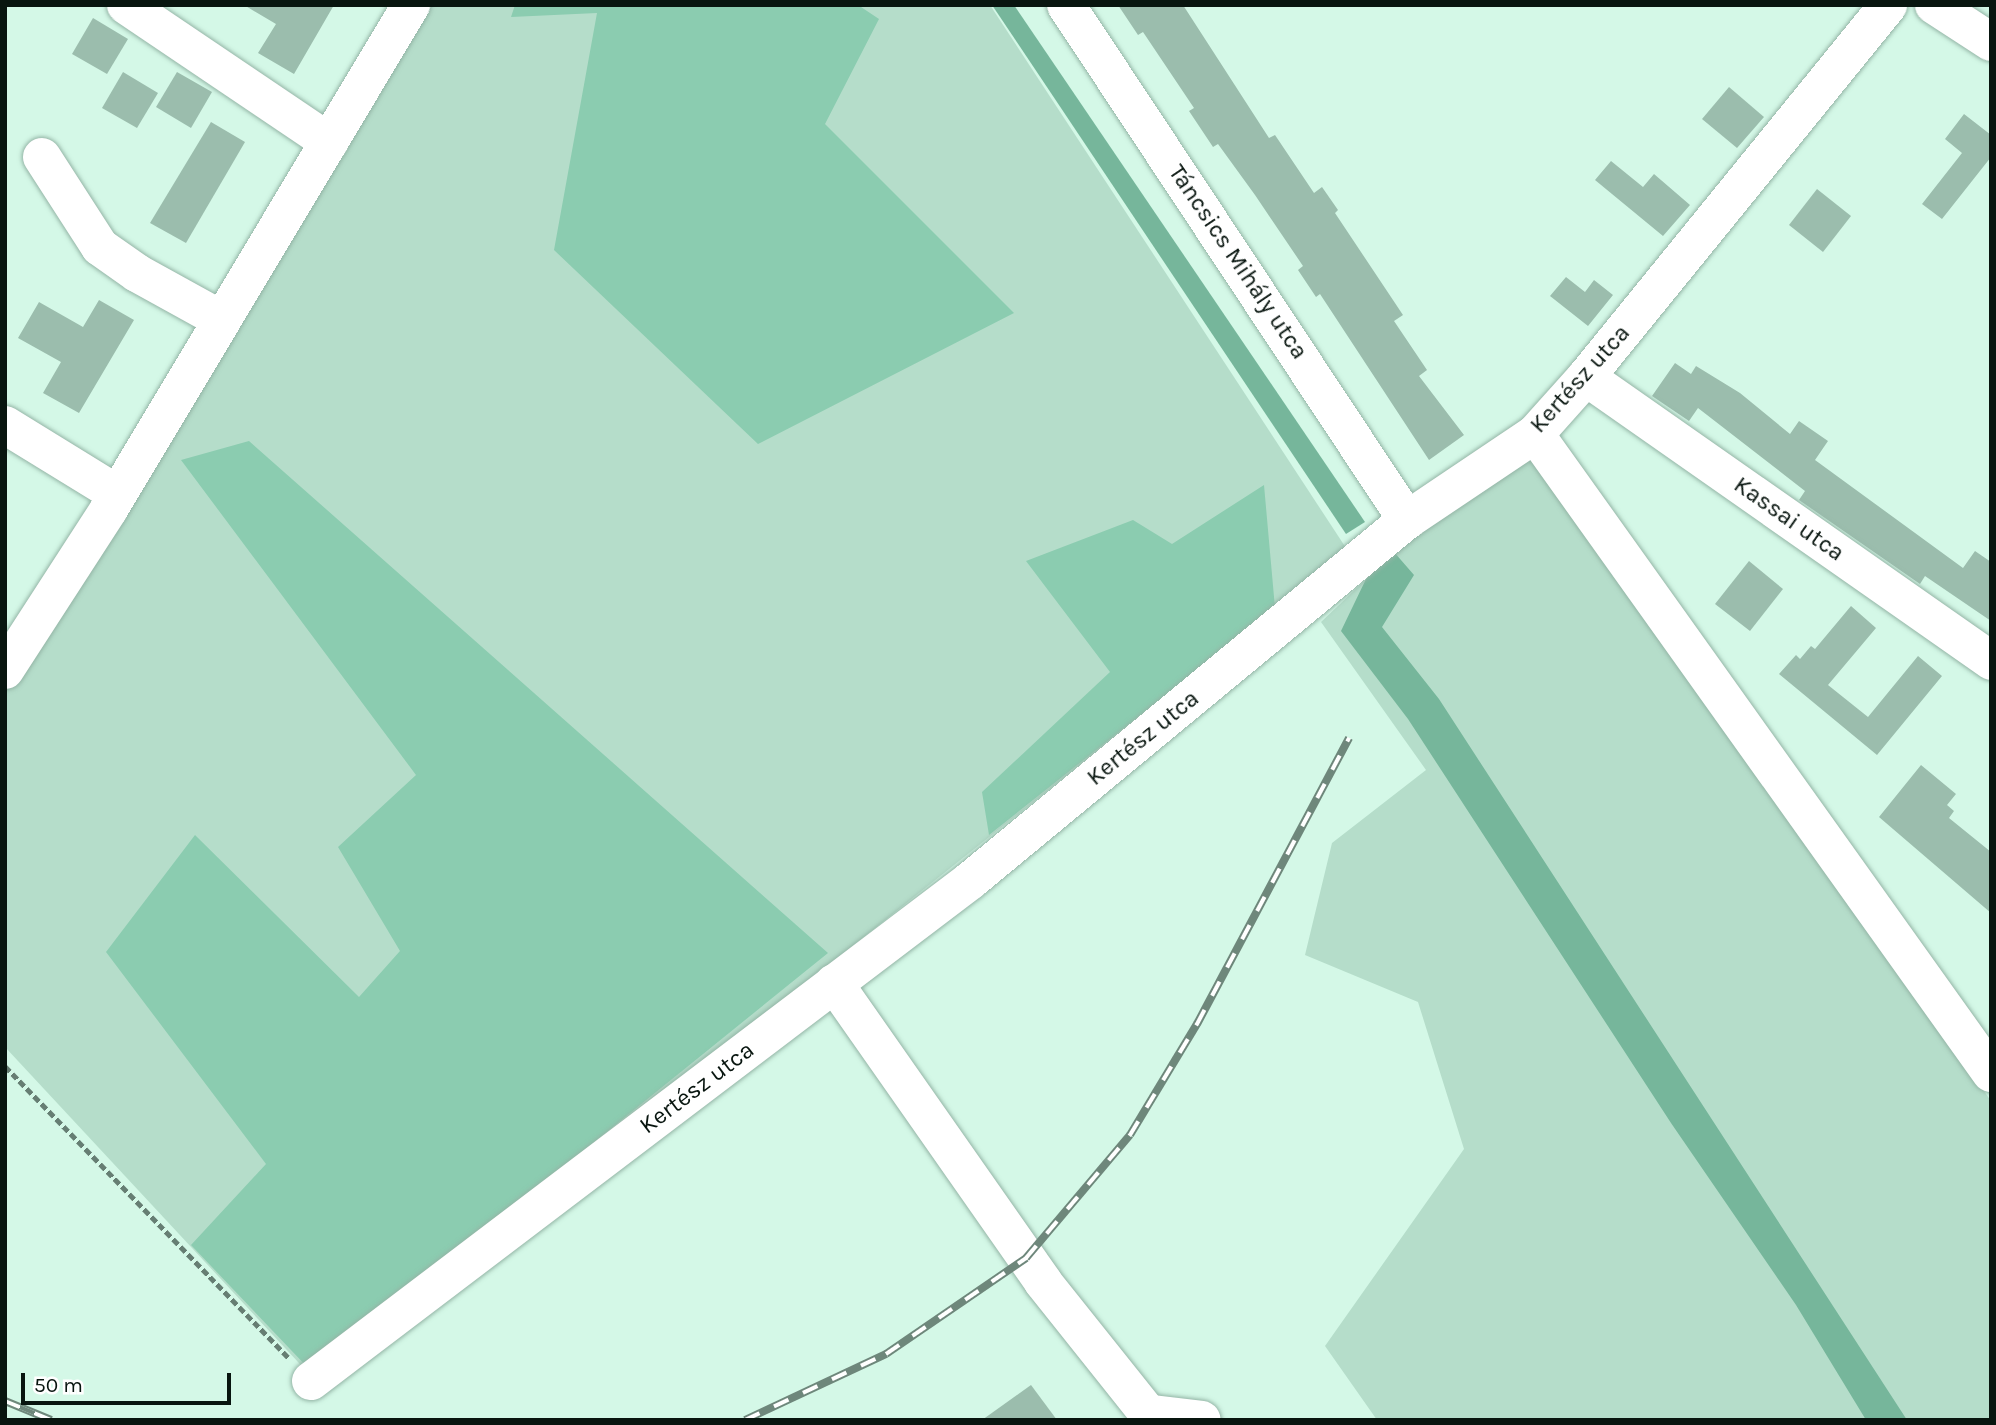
<!DOCTYPE html>
<html>
<head>
<meta charset="utf-8">
<style>
  body { margin:0 }
  #map { position:relative; width:1996px; height:1425px; overflow:hidden; background:#d4f8e7; font-family:Karla,sans-serif }
  div>[style] { position:absolute }
  [style*='--x'] { left:calc(var(--x)*1px); top:calc(var(--y)*1px); width:calc(var(--w)*1px); rotate:calc(var(--a)*1deg) }
  .green>* { inset:0; background:#b5ddca }
  .forest>* { inset:0; background:#8bccb0 }
  .water>* { inset:0; background:#76b69b }
  .building>* { inset:0; background:#9bbdad }
  .path>* { height:4.5px; margin-top:-2.25px; transform-origin:0; background:repeating-linear-gradient(90deg,#667e73 0 7px,transparent 0 10.5px) }
  .roads { filter:drop-shadow(0 0 2px #94b5a6) drop-shadow(0 0 2px #94b5a6) }
  .minor>* { height:38px; margin:-19px; padding:0 19px; transform-origin:19px; border-radius:19px; background:#fff }
  .rail>* { height:8px; margin-top:-4px; transform-origin:0; background:repeating-linear-gradient(90deg,#fff 0 16px,#6e877b 0 32px); box-sizing:border-box; border-block:2px solid #6e877b }
  span { translate:-50% -50%; white-space:nowrap; text-align:center; line-height:1.15; -webkit-text-stroke:5px #fff; paint-order:stroke }
  .street-label { font-size:24px; color:#08150f }
  .frame { position:absolute; inset:0; border:7px solid #08150f; pointer-events:none }
  .scale { position:absolute; left:21px; top:1373px; width:210px; height:32px; box-sizing:border-box; border:4px solid #08150f; border-top:0; padding-left:9px; font-size:21px; line-height:24px; white-space:nowrap; color:#08150f; -webkit-text-stroke:5px #fff; paint-order:stroke }
</style>
</head>
<body>
<div id="map">
  <div class="green">
    <i style="clip-path:polygon(429px 5px,990px 5px,1348px 551px,312px 1377px,5px 1047px,5px 687px)"></i>
    <i style="clip-path:polygon(1534px 455px,1991px 1101px,1991px 1420px,1377px 1420px,1325px 1346px,1464px 1149px,1418px 1002px,1305px 955px,1332px 843px,1426px 770px,1321px 622px,1416px 532px)"></i>
  </div>
  <div class="forest">
    <i style="clip-path:polygon(515px 5px,858px 5px,879px 19px,825px 124px,1014px 313px,758px 444px,554px 250px,597px 13px,511px 17px)"></i>
    <i style="clip-path:polygon(249px 441px,828px 953px,311px 1371px,191px 1245px,266px 1164px,106px 952px,195px 835px,359px 997px,400px 951px,338px 847px,416px 775px,181px 460px)"></i>
    <i style="clip-path:polygon(1264px 485px,1275px 608px,989px 835px,982px 792px,1110px 672px,1026px 561px,1133px 520px,1172px 544px)"></i>
  </div>
  <div class="water">
    <i style="clip-path:polygon(992px 5px,1014px 5px,1365px 522px,1346px 534px)"></i>
    <i style="clip-path:polygon(1394px 552px,1414px 575px,1382px 627px,1439px 699px,1907px 1420px,1866px 1420px,1796px 1305px,1671px 1123px,1408px 719px,1341px 631px,1366px 579px)"></i>
  </div>
  <div class="building">
    <i style="clip-path:polygon(244px 5px,334px 5px,294px 74px,258px 53px,276px 24px)"></i>
    <i style="clip-path:polygon(1118px 5px,1183px 5px,1269px 138px,1275px 135px,1314px 193px,1322px 187px,1338px 210px,1335px 213px,1403px 315px,1394px 321px,1427px 370px,1419px 376px,1464px 435px,1429px 460px,1320px 294px,1316px 297px,1298px 270px,1303px 266px,1255px 195px,1218px 144px,1213px 147px,1189px 111px,1194px 108px,1143px 32px,1138px 35px)"></i>
    <i style="clip-path:polygon(93px 18px,128px 39px,107px 74px,72px 54px)"></i>
    <i style="clip-path:polygon(123px 72px,158px 93px,137px 128px,102px 108px)"></i>
    <i style="clip-path:polygon(177px 72px,212px 92px,191px 128px,156px 107px)"></i>
    <i style="clip-path:polygon(1729px 87px,1764px 117px,1737px 148px,1702px 119px)"></i>
    <i style="clip-path:polygon(1964px 114px,1991px 135px,1991px 157px,1942px 219px,1922px 204px,1962px 153px,1945px 139px)"></i>
    <i style="clip-path:polygon(211px 122px,245px 142px,186px 243px,150px 223px)"></i>
    <i style="clip-path:polygon(1611px 161px,1643px 187px,1654px 174px,1690px 205px,1663px 236px,1595px 180px)"></i>
    <i style="clip-path:polygon(1817px 189px,1851px 216px,1823px 252px,1789px 225px)"></i>
    <i style="clip-path:polygon(1566px 277px,1585px 292px,1594px 280px,1613px 295px,1588px 326px,1550px 296px)"></i>
    <i style="clip-path:polygon(99px 300px,134px 320px,79px 413px,43px 393px,61px 362px,18px 338px,39px 302px,83px 327px)"></i>
    <i style="clip-path:polygon(1675px 363px,1691px 374px,1696px 366px,1740px 393px,1790px 434px,1799px 421px,1828px 441px,1815px 460px,1963px 568px,1975px 551px,1991px 562px,1991px 621px,1925px 576px,1920px 584px,1799px 500px,1805px 491px,1698px 408px,1689px 421px,1652px 396px)"></i>
    <i style="clip-path:polygon(1749px 561px,1783px 589px,1750px 631px,1715px 604px)"></i>
    <i style="clip-path:polygon(1851px 606px,1876px 628px,1828px 685px,1868px 717px,1918px 656px,1942px 676px,1877px 755px,1779px 674px,1796px 655px,1800px 659px,1811px 646px,1815px 649px)"></i>
    <i style="clip-path:polygon(1921px 765px,1956px 794px,1947px 805px,1954px 811px,1949px 818px,1991px 852px,1991px 913px,1879px 817px)"></i>
    <i style="clip-path:polygon(1031px 1385px,1057px 1420px,982px 1420px)"></i>
  </div>
  <div class="path">
    <i style="--x:5;--y:1066;--w:407;--a:45.8"></i>
  </div>
  <div class="roads">
    <div class="minor">
      <i style="--x:126;--y:5;--w:245;--a:34"></i>
      <i style="--x:1066;--y:5;--w:618;--a:56.49"></i>
      <i style="--x:1934;--y:5;--w:68;--a:33"></i>
      <i style="--x:42;--y:157;--w:107;--a:57.2"></i>
      <i style="--x:100;--y:247;--w:45;--a:35.1"></i>
      <i style="--x:137;--y:273;--w:97;--a:28.9"></i>
      <i style="--x:1586;--y:377;--w:495;--a:35"></i>
      <i style="--x:5;--y:425;--w:132;--a:31.6"></i>
      <i style="--x:1535;--y:434;--w:785;--a:54.49"></i>
      <i style="--x:5;--y:670;--w:192;--a:-57.1"></i>
      <i style="--x:109;--y:509;--w:588;--a:-59.07"></i>
      <i style="--x:834;--y:983;--w:365;--a:55"></i>
      <i style="--x:1043;--y:1282;--w:176;--a:51.4"></i>
      <i style="--x:311;--y:1381;--w:829;--a:-37.2"></i>
      <i style="--x:971;--y:880;--w:565;--a:-39.55"></i>
      <i style="--x:1407;--y:520;--w:154;--a:-33.9"></i>
      <i style="--x:1535;--y:434;--w:76;--a:-48.2"></i>
      <i style="--x:1586;--y:377;--w:479;--a:-50.9"></i>
      <i style="--x:1153;--y:1414;--w:49;--a:7"></i>
    </div>
  </div>
  <div class="rail">
    <i style="--x:5;--y:1401;--w:50;--a:22.4"></i>
    <i style="--x:745;--y:1420;--w:156;--a:-25.1"></i>
    <i style="--x:886;--y:1354;--w:170;--a:-34.4"></i>
    <i style="--x:1026;--y:1258;--w:161;--a:-49.8"></i>
    <i style="--x:1130;--y:1135;--w:130;--a:-58.9"></i>
    <i style="--x:1197;--y:1024;--w:324;--a:-62"></i>
  </div>
  <div class="street-label">
    <span style="left:1238px;top:262px;rotate:56deg">Táncsics Mihály utca</span>
    <span style="left:1580px;top:379px;rotate:-48deg">Kertész utca</span>
    <span style="left:1789px;top:519px;rotate:35deg">Kassai utca</span>
    <span style="left:1143px;top:738px;rotate:-39deg">Kertész utca</span>
    <span style="left:697px;top:1088px;rotate:-37deg">Kertész utca</span>
  </div>
  <div class="frame"></div>
  <div class="scale">50 m</div>
</div>
</body>
</html>
